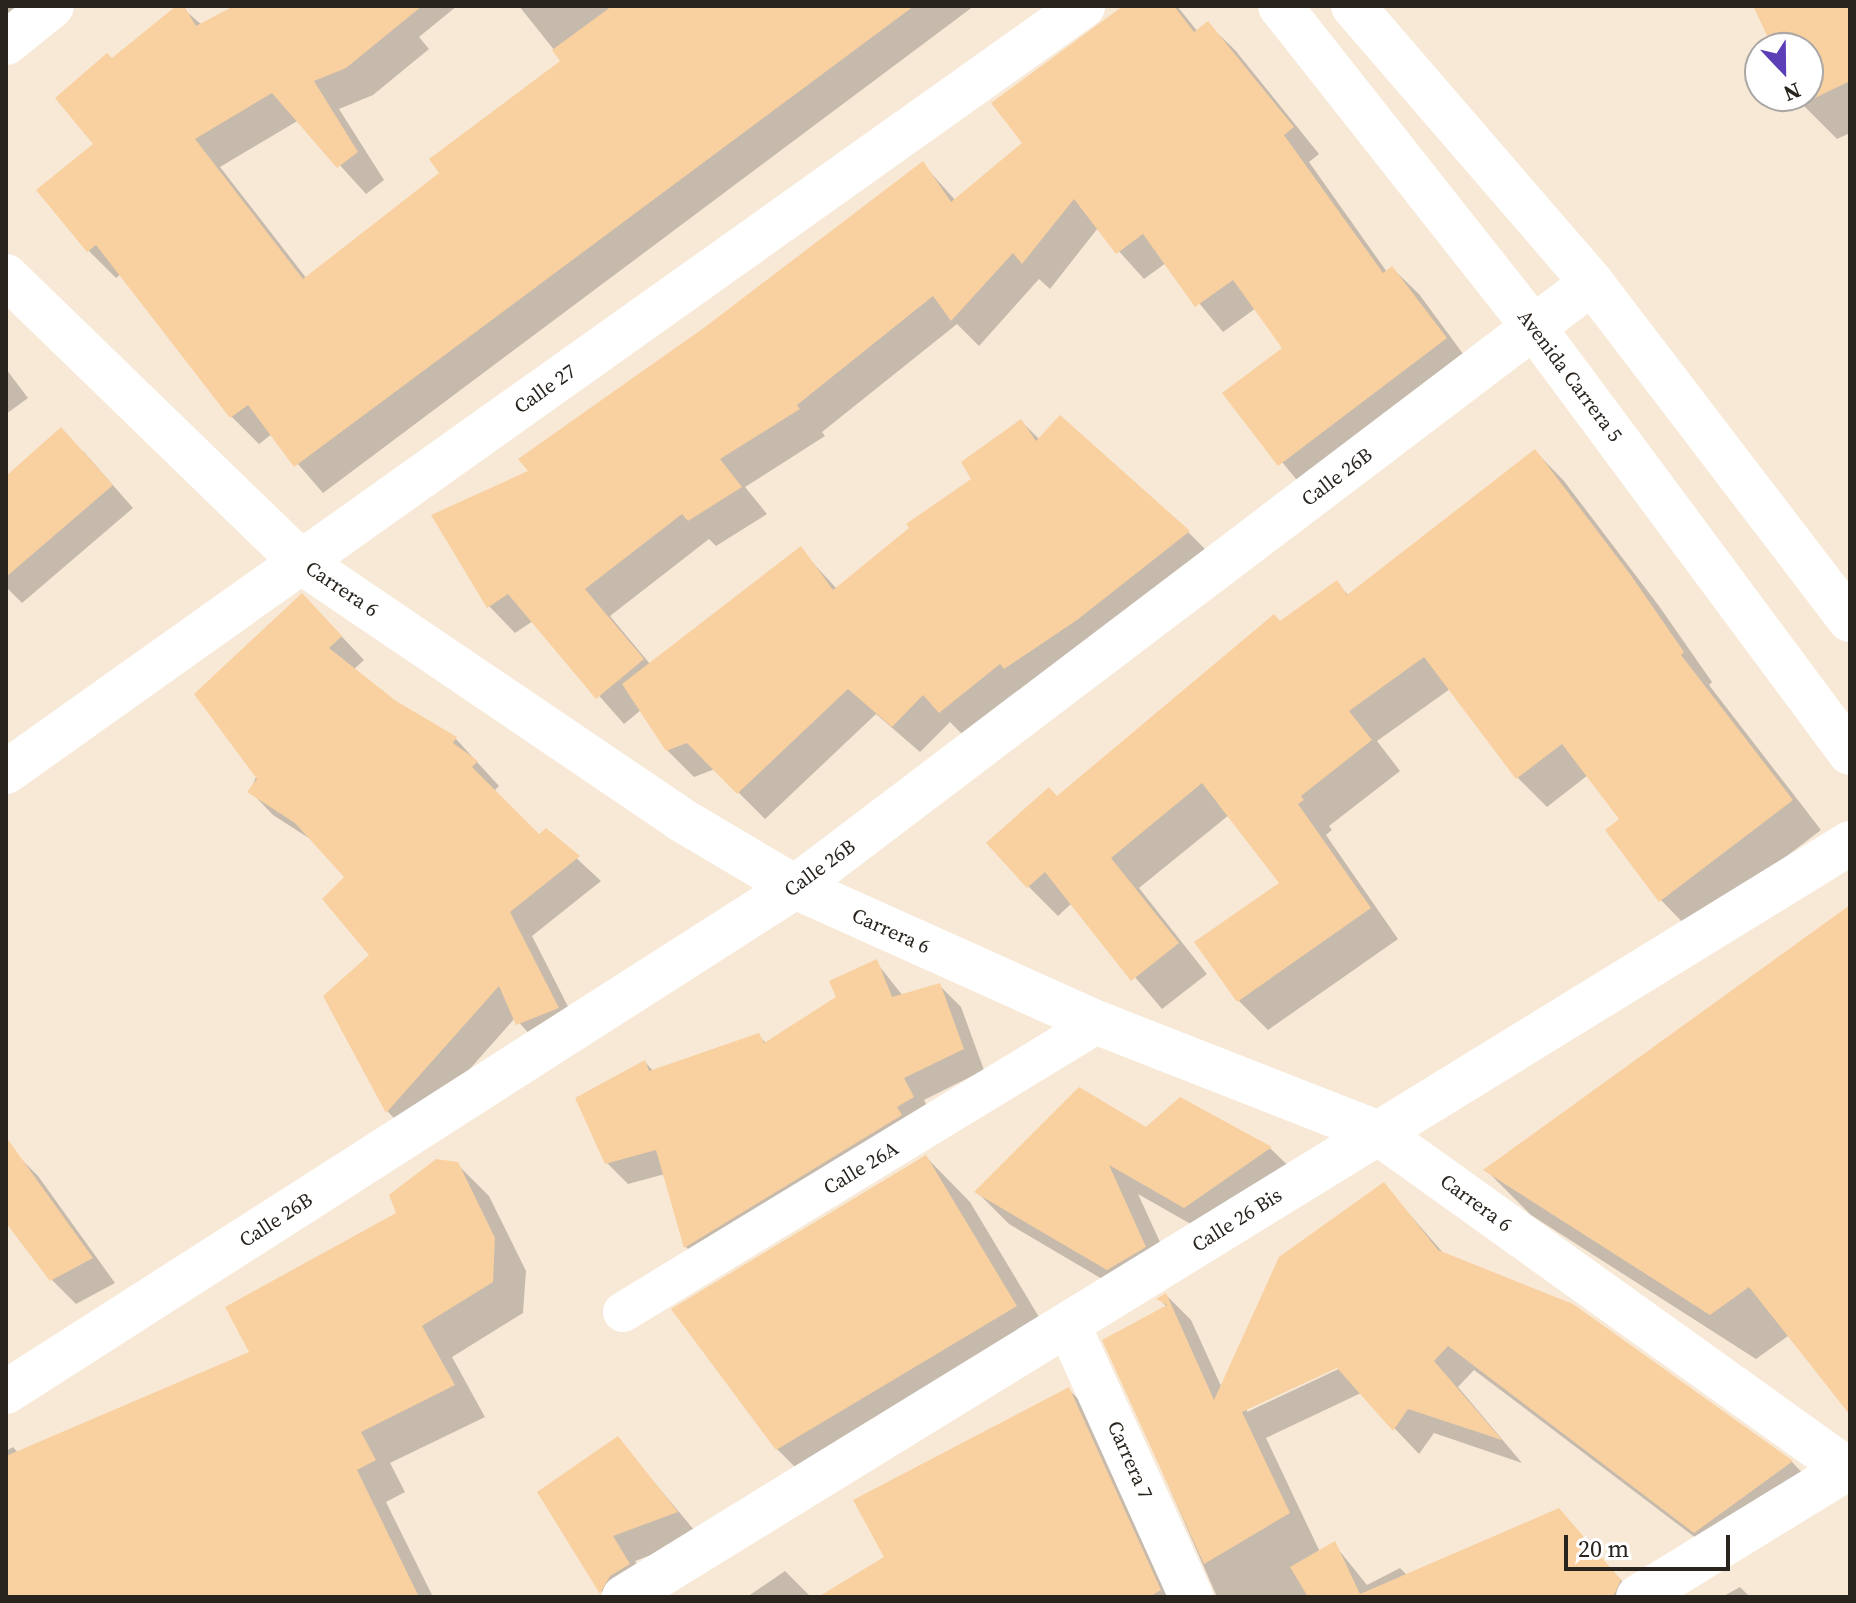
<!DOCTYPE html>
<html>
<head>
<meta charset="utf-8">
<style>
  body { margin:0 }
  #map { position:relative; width:1856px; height:1603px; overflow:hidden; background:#f8e9d7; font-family:"Source Serif 4",serif }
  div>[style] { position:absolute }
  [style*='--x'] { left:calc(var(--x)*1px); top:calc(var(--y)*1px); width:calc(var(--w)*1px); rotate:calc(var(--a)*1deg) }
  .shadow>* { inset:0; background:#0003 }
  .building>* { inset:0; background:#f9d0a0 }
  .pedestrian>* { height:40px; margin:-20px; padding:0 20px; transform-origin:20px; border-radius:20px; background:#fff }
  .minor>* { height:44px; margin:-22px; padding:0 22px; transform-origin:22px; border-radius:22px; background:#fff }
  .tertiary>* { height:44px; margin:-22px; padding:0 22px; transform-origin:22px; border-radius:22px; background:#fff }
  span { translate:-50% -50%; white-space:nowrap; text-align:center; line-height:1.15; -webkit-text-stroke:6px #fff; paint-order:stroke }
  .street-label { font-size:20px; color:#2a241e }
  .frame { position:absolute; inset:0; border:8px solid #2a241e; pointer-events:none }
  .north { position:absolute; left:1744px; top:32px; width:80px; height:80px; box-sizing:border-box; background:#fff; border:2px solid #aaa7a5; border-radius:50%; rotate:158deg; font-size:22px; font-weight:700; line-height:32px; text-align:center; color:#2a241e }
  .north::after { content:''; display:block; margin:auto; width:28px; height:36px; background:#5c3eb6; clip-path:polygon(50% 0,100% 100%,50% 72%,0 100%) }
  .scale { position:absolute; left:1564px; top:1535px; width:166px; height:36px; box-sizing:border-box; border:4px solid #2a241e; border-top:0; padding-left:10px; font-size:24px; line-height:28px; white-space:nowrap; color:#2a241e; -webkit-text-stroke:6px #fff; paint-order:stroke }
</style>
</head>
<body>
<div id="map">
  <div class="shadow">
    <i style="clip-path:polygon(6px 6px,24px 6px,6px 24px)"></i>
    <i style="clip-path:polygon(180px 6px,202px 25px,238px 6px,457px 6px,419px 37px,429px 49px,373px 95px,339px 109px,384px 180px,366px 194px,299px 120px,220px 167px,307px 279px,442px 173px,563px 61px,519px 6px,974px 6px,323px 493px,272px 434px,259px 444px,232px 417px,121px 274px,116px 278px,89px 251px,96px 145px,112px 60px)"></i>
    <i style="clip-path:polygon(1125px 6px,1177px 6px,1198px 32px,1208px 24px,1235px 50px,1319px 154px,1309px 162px,1387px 272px,1392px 268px,1419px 294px,1472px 366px,1306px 491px,1225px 393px,1285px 348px,1256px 308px,1223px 332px,1166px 263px,1144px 279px,1098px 228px,1050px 289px,1039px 279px,979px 346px,957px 324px,822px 432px,825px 436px,745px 487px,767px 514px,716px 546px,709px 539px,610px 616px,650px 664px,800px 549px,837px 589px,974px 480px,1021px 421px,1040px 440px,1188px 532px,1215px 559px,967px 739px,950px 722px,920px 752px,876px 714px,765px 819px,715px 769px,694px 777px,667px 750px,641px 710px,624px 724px,533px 621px,515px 633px,489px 606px,531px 472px,706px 328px,923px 164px,956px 201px,1025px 143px)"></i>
    <i style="clip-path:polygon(1755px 6px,1850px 6px,1850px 133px,1837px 139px,1802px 104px,1798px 96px,1808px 96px,1808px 48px,1775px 48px)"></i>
    <i style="clip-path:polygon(6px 369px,28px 398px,6px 414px)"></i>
    <i style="clip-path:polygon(83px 451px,133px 508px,22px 603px,6px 587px,6px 479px)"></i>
    <i style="clip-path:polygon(1535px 451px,1564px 481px,1659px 606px,1712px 682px,1709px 685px,1821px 830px,1690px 930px,1661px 900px,1621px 820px,1588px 775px,1547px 807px,1517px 777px,1450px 689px,1377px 741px,1400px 771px,1329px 826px,1332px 830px,1326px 835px,1398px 939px,1268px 1030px,1239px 1001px,1282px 883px,1229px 815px,1139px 888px,1207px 974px,1162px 1009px,1072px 903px,1058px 916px,1028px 886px,1057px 799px,1281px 623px,1337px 583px,1349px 596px)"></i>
    <i style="clip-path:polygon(325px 619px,364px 660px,353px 670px,394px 703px,456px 739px,499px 786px,493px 792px,538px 837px,546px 830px,601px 881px,532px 936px,581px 1032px,541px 1047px,515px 1018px,411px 1135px,388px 1112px,326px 996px,372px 956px,347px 877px,315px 842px,273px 815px,250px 791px)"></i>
    <i style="clip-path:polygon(1850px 908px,1850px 1412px,1788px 1336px,1756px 1359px,1531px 1215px,1486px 1170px)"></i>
    <i style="clip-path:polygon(876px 962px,903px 996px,940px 986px,961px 1007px,984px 1070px,924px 1100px,933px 1118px,707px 1268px,686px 1247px,665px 1174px,628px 1184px,607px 1163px,645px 1062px,654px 1072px,758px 1035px,767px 1044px,838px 998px)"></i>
    <i style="clip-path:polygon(1180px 1099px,1271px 1149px,1303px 1180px,1217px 1239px,1138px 1194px,1177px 1279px,1141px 1302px,1009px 1224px,977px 1192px,1146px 1130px)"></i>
    <i style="clip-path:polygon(14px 1152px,38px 1176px,115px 1283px,76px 1304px,51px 1279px,6px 1220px,6px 1155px)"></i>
    <i style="clip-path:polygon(926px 1157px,970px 1202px,1060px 1352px,822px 1494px,777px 1449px)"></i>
    <i style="clip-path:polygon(457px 1164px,489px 1196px,526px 1271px,523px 1313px,452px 1357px,485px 1417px,390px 1463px,405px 1492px,386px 1502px,433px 1597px,6px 1597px,6px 1451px,13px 1447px,18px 1453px,251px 1353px)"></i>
    <i style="clip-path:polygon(evenodd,1384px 1185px,1445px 1255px,1573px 1306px,1792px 1462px,1816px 1487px,1721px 1557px,1474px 1370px,1458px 1387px,1522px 1463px,1434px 1433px,1419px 1454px,1361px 1393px,1266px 1438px,1320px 1552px,1334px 1544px,1367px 1585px,1400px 1568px,1408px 1576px,1559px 1510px,1636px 1597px,1217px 1597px,1105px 1340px,1167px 1307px,1159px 1299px,1166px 1295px,1191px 1320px,1222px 1388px,1384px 1185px,1345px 1362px,1347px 1365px,1247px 1412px,1247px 1408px,1345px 1362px)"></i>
    <i style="clip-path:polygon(1068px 1389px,1094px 1414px,1176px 1597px,822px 1597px,886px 1558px)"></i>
    <i style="clip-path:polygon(618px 1439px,700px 1537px,635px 1561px,653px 1589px,606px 1597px,539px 1492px)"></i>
    <i style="clip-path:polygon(785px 1571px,811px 1597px,747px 1597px)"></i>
    <i style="clip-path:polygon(1740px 1587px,1750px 1597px,1722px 1597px)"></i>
  </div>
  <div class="building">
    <i style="clip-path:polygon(176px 6px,184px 6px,196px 26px,234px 6px,422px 6px,346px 68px,314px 81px,358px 152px,337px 168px,272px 93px,195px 139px,303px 279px,439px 173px,429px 159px,560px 61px,552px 50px,612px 6px,914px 6px,294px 467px,248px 405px,230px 418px,96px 245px,87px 252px,36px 190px,93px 144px,55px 98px,107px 53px,112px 58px)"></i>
    <i style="clip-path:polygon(1123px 6px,1174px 6px,1194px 32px,1208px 21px,1294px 127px,1284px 135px,1383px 273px,1392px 266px,1447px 338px,1278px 466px,1222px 393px,1282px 348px,1233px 280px,1195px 307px,1143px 234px,1116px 254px,1074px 199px,1022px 264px,1013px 253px,951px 321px,933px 296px,797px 405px,800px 409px,720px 459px,742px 487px,688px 521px,682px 514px,585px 589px,644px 659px,596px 699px,508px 594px,487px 608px,431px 515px,528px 471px,518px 459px,705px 327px,923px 161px,951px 202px,1022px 143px,991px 103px)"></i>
    <i style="clip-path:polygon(1753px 6px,1850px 6px,1850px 81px,1800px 105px,1796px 96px,1808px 96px,1808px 48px,1773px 48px)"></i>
    <i style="clip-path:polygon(1060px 415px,1190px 531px,1077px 620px,1004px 669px,1000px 664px,939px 713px,923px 695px,892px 727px,848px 689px,737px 794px,687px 743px,666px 751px,622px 684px,801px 546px,833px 590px,909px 528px,906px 524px,971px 479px,961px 462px,1021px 419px,1036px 441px)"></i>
    <i style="clip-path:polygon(61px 427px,113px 485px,6px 577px,6px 476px)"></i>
    <i style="clip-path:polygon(1535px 449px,1630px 574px,1684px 652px,1681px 655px,1793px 800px,1659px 902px,1605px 830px,1619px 819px,1562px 744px,1516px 779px,1424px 657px,1349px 711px,1372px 740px,1301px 796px,1304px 800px,1298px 804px,1371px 908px,1237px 1002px,1194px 942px,1279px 883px,1202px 783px,1111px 858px,1179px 943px,1131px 981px,1045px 872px,1027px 888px,986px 843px,1049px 787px,1057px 796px,1274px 614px,1280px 621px,1337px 580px,1347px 595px)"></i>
    <i style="clip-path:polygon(302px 593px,342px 636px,329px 648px,396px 701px,457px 737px,453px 743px,478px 761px,472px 767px,539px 834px,546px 828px,580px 856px,510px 912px,559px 1008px,516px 1025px,499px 986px,386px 1113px,323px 996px,369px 955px,322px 899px,344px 877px,295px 823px,247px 792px,257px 779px,194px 694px)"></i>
    <i style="clip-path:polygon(1850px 905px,1850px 1415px,1749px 1287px,1710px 1315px,1483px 1170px)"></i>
    <i style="clip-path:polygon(877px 959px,892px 997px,940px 983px,964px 1049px,904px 1078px,914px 1097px,897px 1107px,902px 1115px,684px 1248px,656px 1150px,605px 1164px,575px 1098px,645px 1060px,649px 1071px,759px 1033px,764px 1043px,836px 997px,829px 981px)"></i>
    <i style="clip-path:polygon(1079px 1087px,1146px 1127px,1180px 1097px,1272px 1147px,1184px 1208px,1109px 1165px,1146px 1247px,1107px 1270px,974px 1192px)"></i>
    <i style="clip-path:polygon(6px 1137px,93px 1258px,50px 1281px,6px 1223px)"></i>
    <i style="clip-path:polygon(926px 1155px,1017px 1306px,776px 1450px,671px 1309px)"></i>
    <i style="clip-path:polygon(436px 1159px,458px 1162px,495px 1238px,493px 1282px,422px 1326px,455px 1385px,361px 1432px,376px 1460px,357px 1470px,419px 1597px,6px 1597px,6px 1456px,249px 1352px,225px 1307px,396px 1213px,389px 1195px)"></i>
    <i style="clip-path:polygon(1384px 1182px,1438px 1250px,1573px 1304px,1793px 1461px,1694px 1533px,1448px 1346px,1434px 1361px,1502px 1440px,1408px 1409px,1393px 1431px,1337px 1368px,1242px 1412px,1290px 1513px,1204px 1564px,1102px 1340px,1167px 1305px,1156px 1299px,1166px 1293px,1214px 1400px,1279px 1257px)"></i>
    <i style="clip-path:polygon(1069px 1387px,1161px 1590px,1149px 1597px,818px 1597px,884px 1557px,853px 1500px)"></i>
    <i style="clip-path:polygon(618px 1436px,678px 1512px,613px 1536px,630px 1564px,610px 1576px,600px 1594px,537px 1492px)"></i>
    <i style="clip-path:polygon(1559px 1508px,1621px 1580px,1613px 1597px,1308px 1597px,1290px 1567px,1335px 1541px,1360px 1594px)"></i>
  </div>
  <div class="pedestrian">
    <i style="--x:623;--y:1312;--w:556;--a:-31.32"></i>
  </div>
  <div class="minor">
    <i style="--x:6;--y:43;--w:59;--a:-38.8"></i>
    <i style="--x:6;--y:276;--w:411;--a:44.1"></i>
    <i style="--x:301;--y:562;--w:458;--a:34.1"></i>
    <i style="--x:680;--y:819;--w:134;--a:30.6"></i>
    <i style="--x:795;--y:887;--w:332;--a:24.2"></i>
    <i style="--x:1098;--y:1023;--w:301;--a:21.4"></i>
    <i style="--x:1378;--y:1133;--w:581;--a:35.61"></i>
    <i style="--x:6;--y:772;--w:1322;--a:-35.42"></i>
    <i style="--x:1068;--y:1324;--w:299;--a:65.7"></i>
    <i style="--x:6;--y:1392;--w:937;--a:-32.62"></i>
    <i style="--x:795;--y:887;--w:1000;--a:-37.16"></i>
    <i style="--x:624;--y:1597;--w:1439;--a:-31.59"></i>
    <i style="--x:1638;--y:1597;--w:249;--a:-31.5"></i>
  </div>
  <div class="tertiary">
    <i style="--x:1280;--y:6;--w:412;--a:51.7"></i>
    <i style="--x:1535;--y:329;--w:528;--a:53.39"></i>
    <i style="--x:1353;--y:6;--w:366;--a:49.2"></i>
    <i style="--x:1592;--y:283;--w:424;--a:52.6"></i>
  </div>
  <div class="street-label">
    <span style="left:1570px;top:376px;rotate:53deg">Avenida Carrera 5</span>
    <span style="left:545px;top:389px;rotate:-35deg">Calle 27</span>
    <span style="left:1337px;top:477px;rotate:-37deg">Calle 26B</span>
    <span style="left:342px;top:589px;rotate:34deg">Carrera 6</span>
    <span style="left:820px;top:868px;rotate:-36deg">Calle 26B</span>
    <span style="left:891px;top:931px;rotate:24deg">Carrera 6</span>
    <span style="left:861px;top:1168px;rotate:-31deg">Calle 26A</span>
    <span style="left:1476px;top:1203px;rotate:36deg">Carrera 6</span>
    <span style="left:276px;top:1220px;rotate:-33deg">Calle 26B</span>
    <span style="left:1237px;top:1220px;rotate:-32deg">Calle 26 Bis</span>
    <span style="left:1130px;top:1460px;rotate:66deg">Carrera 7</span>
  </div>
  <div class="frame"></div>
  <div class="north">N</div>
  <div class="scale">20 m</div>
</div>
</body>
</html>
